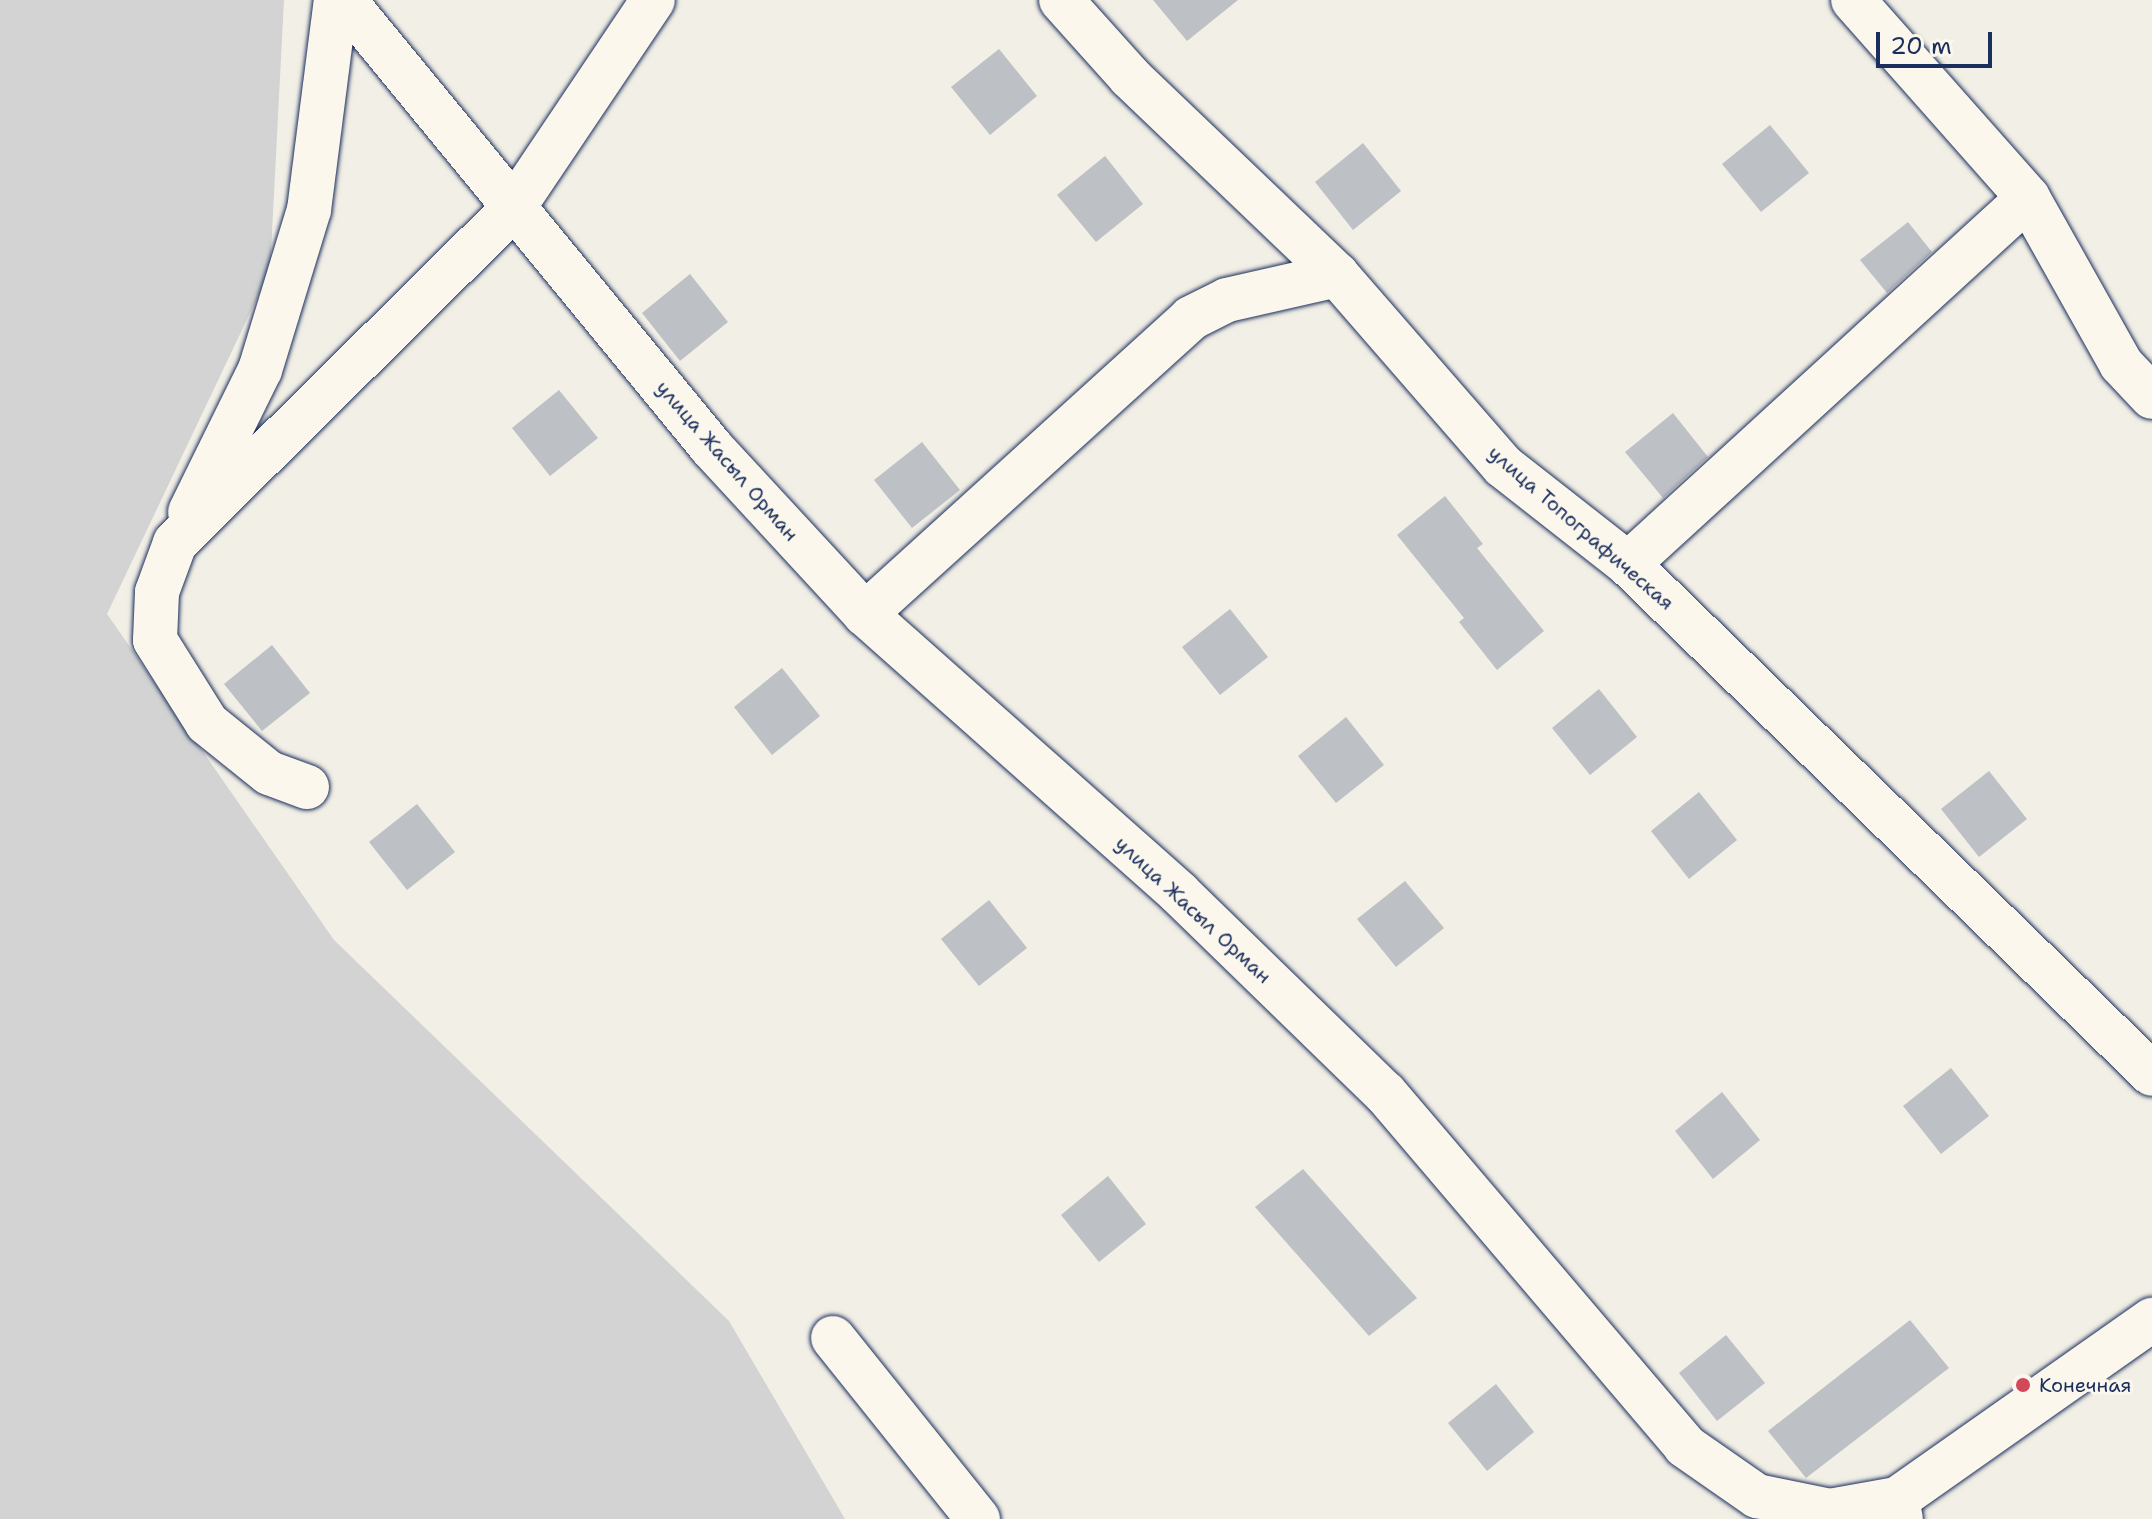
<!DOCTYPE html>
<html>
<head>
<meta charset="utf-8">
<style>
  body { margin:0 }
  #map { position:relative; width:2152px; height:1519px; overflow:hidden; background:#f2efe6; font-family:"Shantell Sans",sans-serif }
  div>[style] { position:absolute }
  [style*='--x'] { left:calc(var(--x)*1px); top:calc(var(--y)*1px); width:calc(var(--w)*1px); rotate:calc(var(--a)*1deg) }
  .green>* { inset:0; background:#d2d3d2 }
  .building>* { inset:0; background:#bdc0c4 }
  .roads { filter:drop-shadow(0 0 2px #1b2f5e) drop-shadow(0 0 2px #1b2f5e) }
  .minor>* { height:44px; margin:-22px; padding:0 22px; transform-origin:22px; border-radius:22px; background:#fbf7ec }
  .dots>* { width:22px; height:22px; translate:-50% -50%; box-sizing:border-box; border:4px solid #fbf7ec; border-radius:50% }
  span { translate:-50% -50%; white-space:nowrap; text-align:center; line-height:1.15; -webkit-text-stroke:6px #fbf7ec; paint-order:stroke }
  .street-label { font-size:20px; color:#1b2f5e }
  .poi-label { font-size:20px; color:#1b2f5e }
  .left { translate:0 -50%; text-align:left }
  .scale { position:absolute; left:1876px; top:32px; width:116px; height:36px; box-sizing:border-box; border:4px solid #1b2f5e; border-top:0; padding-left:10px; font-size:24px; line-height:28px; white-space:nowrap; color:#1b2f5e; -webkit-text-stroke:6px #fbf7ec; paint-order:stroke }
</style>
</head>
<body>
<div id="map">
  <div class="green">
    <i style="clip-path:polygon(0 0,284px 0,270px 271px,107px 614px,334px 940px,729px 1321px,845px 1519px,0 1519px)"></i>
  </div>
  <div class="building">
    <i style="clip-path:polygon(1153px 0,1238px 0,1187px 41px)"></i>
    <i style="clip-path:polygon(999px 49px,1037px 96px,990px 135px,951px 87px)"></i>
    <i style="clip-path:polygon(1770px 125px,1809px 173px,1761px 212px,1722px 164px)"></i>
    <i style="clip-path:polygon(1363px 143px,1401px 191px,1353px 230px,1315px 182px)"></i>
    <i style="clip-path:polygon(1105px 156px,1143px 204px,1096px 242px,1057px 195px)"></i>
    <i style="clip-path:polygon(1908px 222px,1932px 252px,1887px 293px,1860px 260px)"></i>
    <i style="clip-path:polygon(690px 274px,728px 322px,680px 361px,642px 313px)"></i>
    <i style="clip-path:polygon(559px 390px,598px 438px,550px 476px,512px 428px)"></i>
    <i style="clip-path:polygon(1673px 413px,1708px 457px,1663px 498px,1625px 452px)"></i>
    <i style="clip-path:polygon(922px 442px,960px 490px,912px 528px,874px 480px)"></i>
    <i style="clip-path:polygon(1445px 496px,1483px 544px,1477px 548px,1544px 631px,1497px 670px,1459px 622px,1464px 618px,1397px 535px)"></i>
    <i style="clip-path:polygon(1230px 609px,1268px 657px,1220px 695px,1182px 647px)"></i>
    <i style="clip-path:polygon(272px 645px,310px 693px,262px 731px,224px 684px)"></i>
    <i style="clip-path:polygon(782px 668px,820px 716px,772px 755px,734px 707px)"></i>
    <i style="clip-path:polygon(1599px 689px,1637px 737px,1590px 775px,1552px 728px)"></i>
    <i style="clip-path:polygon(1346px 717px,1384px 765px,1336px 803px,1298px 756px)"></i>
    <i style="clip-path:polygon(1989px 771px,2027px 819px,1979px 857px,1941px 809px)"></i>
    <i style="clip-path:polygon(1699px 792px,1737px 840px,1689px 879px,1651px 831px)"></i>
    <i style="clip-path:polygon(417px 804px,455px 852px,407px 890px,369px 842px)"></i>
    <i style="clip-path:polygon(1405px 881px,1444px 928px,1396px 967px,1357px 919px)"></i>
    <i style="clip-path:polygon(989px 900px,1027px 948px,979px 986px,941px 939px)"></i>
    <i style="clip-path:polygon(1951px 1068px,1989px 1116px,1941px 1154px,1903px 1106px)"></i>
    <i style="clip-path:polygon(1722px 1092px,1760px 1140px,1713px 1179px,1675px 1131px)"></i>
    <i style="clip-path:polygon(1303px 1169px,1417px 1298px,1369px 1336px,1255px 1207px)"></i>
    <i style="clip-path:polygon(1108px 1176px,1146px 1224px,1099px 1262px,1061px 1215px)"></i>
    <i style="clip-path:polygon(1910px 1320px,1949px 1368px,1806px 1478px,1768px 1431px)"></i>
    <i style="clip-path:polygon(1726px 1335px,1765px 1383px,1717px 1421px,1679px 1373px)"></i>
    <i style="clip-path:polygon(1496px 1384px,1534px 1432px,1487px 1471px,1448px 1423px)"></i>
  </div>
  <div class="roads">
    <div class="minor">
      <i style="--x:344;--y:0;--w:580;--a:50.6"></i>
      <i style="--x:712;--y:448;--w:226;--a:47.3"></i>
      <i style="--x:865;--y:614;--w:420;--a:41.6"></i>
      <i style="--x:1179;--y:893;--w:287;--a:44.2"></i>
      <i style="--x:1385;--y:1093;--w:463;--a:49.6"></i>
      <i style="--x:1685;--y:1446;--w:88;--a:34.8"></i>
      <i style="--x:1757;--y:1496;--w:75;--a:11.6"></i>
      <i style="--x:1830;--y:1511;--w:68;--a:-10.2"></i>
      <i style="--x:1897;--y:1499;--w:20;--a:79"></i>
      <i style="--x:1061;--y:0;--w:103;--a:48.1"></i>
      <i style="--x:1130;--y:77;--w:286;--a:43.7"></i>
      <i style="--x:1337;--y:275;--w:253;--a:49"></i>
      <i style="--x:1503;--y:466;--w:159;--a:38.1"></i>
      <i style="--x:1628;--y:564;--w:731;--a:44.22"></i>
      <i style="--x:1853;--y:0;--w:264;--a:48.5"></i>
      <i style="--x:2028;--y:198;--w:190;--a:60.7"></i>
      <i style="--x:2121;--y:364;--w:45;--a:46.8"></i>
      <i style="--x:190;--y:512;--w:158;--a:-63.8"></i>
      <i style="--x:260;--y:370;--w:167;--a:-73"></i>
      <i style="--x:309;--y:210;--w:212;--a:-82.7"></i>
      <i style="--x:1628;--y:564;--w:542;--a:-42.46"></i>
      <i style="--x:865;--y:614;--w:440;--a:-42.2"></i>
      <i style="--x:1191;--y:318;--w:40;--a:-26.6"></i>
      <i style="--x:1227;--y:300;--w:113;--a:-12.8"></i>
      <i style="--x:307;--y:787;--w:40;--a:-159.8"></i>
      <i style="--x:269;--y:773;--w:80;--a:-141.1"></i>
      <i style="--x:207;--y:723;--w:98;--a:-122.1"></i>
      <i style="--x:155;--y:640;--w:48;--a:-87.6"></i>
      <i style="--x:157;--y:592;--w:52;--a:-69.8"></i>
      <i style="--x:175;--y:543;--w:477;--a:-44.7"></i>
      <i style="--x:514;--y:207;--w:249;--a:-56.1"></i>
      <i style="--x:833;--y:1338;--w:232;--a:51.3"></i>
      <i style="--x:1880;--y:1519;--w:26;--a:-50"></i>
      <i style="--x:1897;--y:1499;--w:312;--a:-35.1"></i>
    </div>
  </div>
  <div class="dots">
    <i style="left:2023px;top:1385px;background:#d1495b"></i>
  </div>
  <div class="street-label">
    <span style="left:727px;top:461px;rotate:49deg">улица Жасыл Орман</span>
    <span style="left:1581px;top:528px;rotate:41deg">улица Топографическая</span>
    <span style="left:1193px;top:910px;rotate:43deg">улица Жасыл Орман</span>
  </div>
  <div class="poi-label">
    <span class="left" style="left:2039px;top:1385px">Конечная</span>
  </div>
  <div class="scale">20 m</div>
</div>
</body>
</html>
